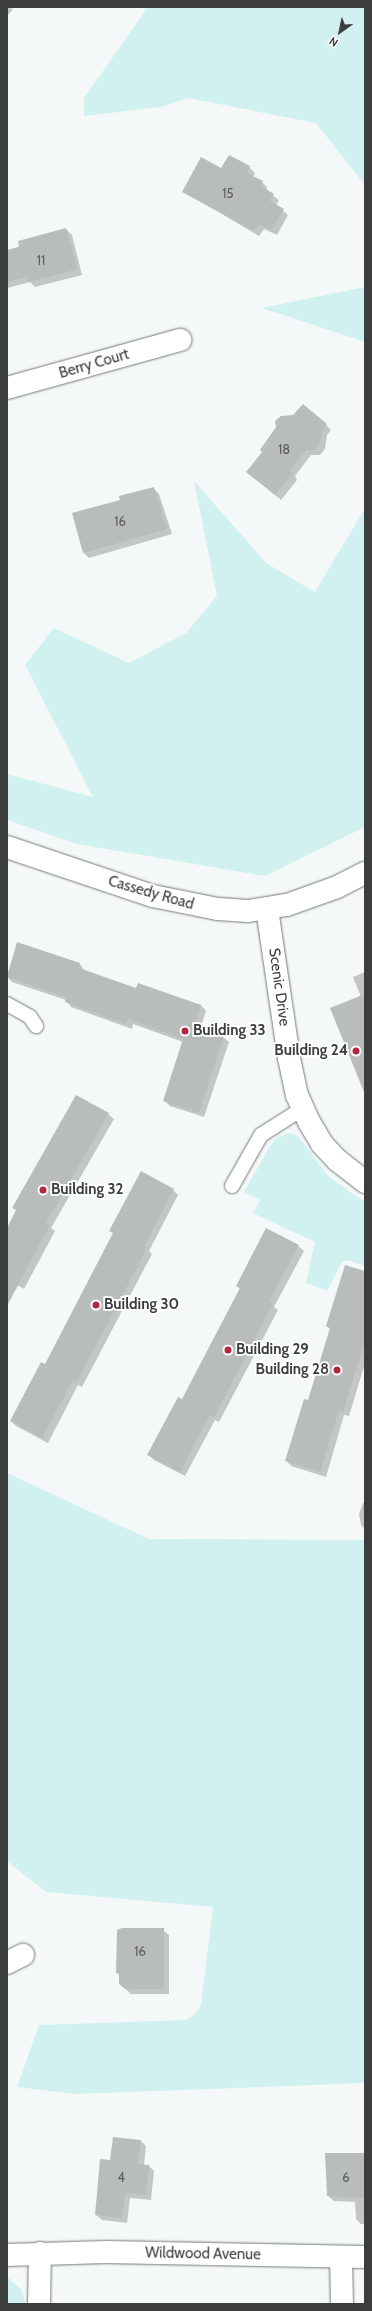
<!DOCTYPE html>
<html>
<head>
<meta charset="utf-8">
<style>
  body { margin:0 }
  #map { position:relative; width:372px; height:2311px; overflow:hidden; background:#f4f8f8; font-family:Cabin,sans-serif }
  div>[style] { position:absolute }
  [style*='--x'] { left:calc(var(--x)*1px); top:calc(var(--y)*1px); width:calc(var(--w)*1px); rotate:calc(var(--a)*1deg) }
  .green>* { inset:0; background:#d1f1f1 }
  .shadow>* { inset:0; background:#0003 }
  .building>* { inset:0; background:#b8bcbc }
  .roads { filter:drop-shadow(0 0 1px #757979) drop-shadow(0 0 1px #757979) }
  .service>* { height:14px; margin:-7px; padding:0 7px; transform-origin:7px; border-radius:7px; background:#fff }
  .minor>* { height:22px; margin:-11px; padding:0 11px; transform-origin:11px; border-radius:11px; background:#fff }
  .tertiary>* { height:22px; margin:-11px; padding:0 11px; transform-origin:11px; border-radius:11px; background:#fff }
  .dots>* { width:11px; height:11px; translate:-50% -50%; box-sizing:border-box; border:2px solid #fff; border-radius:50% }
  span { translate:-50% -50%; white-space:nowrap; text-align:center; line-height:1.15; -webkit-text-stroke:3.5px #fff; paint-order:stroke }
  .number-label { font-size:13px; color:#5b5d5d }
  .number-label span { -webkit-text-stroke-width:0 }
  .street-label { font-size:15px; color:#3c3d3d }
  .poi-label { font-size:15px; color:#3c3d3d; font-weight:700 }
  .left { translate:0 -50%; text-align:left }
  .right { translate:-100% -50%; text-align:right }
  .frame { position:absolute; inset:0; border:8px solid #3c3d3d; pointer-events:none }
  .north { position:absolute; left:320px; top:12px; width:40px; height:40px; -webkit-text-stroke:3px #fff; paint-order:stroke; rotate:213deg; font-size:11px; font-weight:700; line-height:16px; text-align:center; color:#3c3d3d }
  .north::after { content:''; display:block; margin:auto; width:14px; height:18px; background:#3c3d3d; clip-path:polygon(50% 0,100% 100%,50% 72%,0 100%) }
</style>
</head>
<body>
<div id="map">
  <div class="green">
    <i style="clip-path:polygon(142px 7px,365px 7px,365px 185px,316px 123px,188px 98px,161px 107px,84px 116px,84px 98px,146px 10px)"></i>
    <i style="clip-path:polygon(365px 287px,365px 342px,262px 308px)"></i>
    <i style="clip-path:polygon(194px 481px,266px 563px,315px 592px,365px 508px,365px 827px,265px 876px,77px 844px,7px 820px,7px 774px,93px 797px,25px 665px,54px 628px,129px 663px,186px 633px,217px 596px)"></i>
    <i style="clip-path:polygon(288px 1133px,298px 1136px,328px 1176px,365px 1202px,365px 1266px,347px 1260px,342px 1262px,327px 1291px,306px 1283px,315px 1242px,253px 1213px,260px 1200px,244px 1192px,270px 1146px,277px 1138px)"></i>
    <i style="clip-path:polygon(7px 1473px,149px 1539px,365px 1540px,365px 2083px,75px 2094px,17px 2087px,39px 2025px,186px 2020px,195px 2014px,201px 2005px,213px 1907px,46px 1892px,7px 1861px)"></i>
    <i style="clip-path:polygon(7px 2277px,21px 2289px,26px 2304px,7px 2304px)"></i>
  </div>
  <div class="shadow">
    <i style="clip-path:polygon(7px 7px,13px 9px,7px 16px)"></i>
    <i style="clip-path:polygon(249px 167px,255px 173px,253px 177px,262px 182px,267px 187px,266px 191px,279px 200px,276px 205px,288px 215px,277px 235px,264px 229px,259px 236px,183px 191px,221px 169px)"></i>
    <i style="clip-path:polygon(66px 229px,72px 235px,82px 275px,35px 287px,30px 282px,7px 288px,7px 251px)"></i>
    <i style="clip-path:polygon(326px 425px,331px 430px,327px 435px,325px 449px,320px 455px,311px 455px,295px 476px,297px 480px,281px 500px,253px 477px)"></i>
    <i style="clip-path:polygon(154px 489px,159px 494px,172px 534px,89px 558px,84px 553px,122px 501px)"></i>
    <i style="clip-path:polygon(18px 943px,80px 964px,85px 971px,137px 989px,201px 1005px,206px 1011px,200px 1029px,223px 1037px,229px 1042px,204px 1117px,170px 1106px,164px 1100px,183px 1042px,133px 1024px,132px 1029px,71px 1007px,66px 1000px,12px 982px,7px 976px)"></i>
    <i style="clip-path:polygon(365px 972px,365px 1092px,361px 997px,353px 977px)"></i>
    <i style="clip-path:polygon(108px 1114px,114px 1119px,51px 1228px,55px 1231px,24px 1289px,7px 1279px,7px 1230px,17px 1211px,14px 1208px)"></i>
    <i style="clip-path:polygon(173px 1190px,178px 1195px,149px 1251px,152px 1254px,82px 1387px,78px 1385px,48px 1443px,16px 1426px,11px 1421px,45px 1365px)"></i>
    <i style="clip-path:polygon(298px 1246px,304px 1251px,274px 1307px,278px 1310px,219px 1422px,215px 1420px,185px 1476px,154px 1460px,148px 1454px,182px 1400px,240px 1289px,237px 1286px)"></i>
    <i style="clip-path:polygon(365px 1272px,365px 1363px,349px 1416px,344px 1415px,326px 1477px,291px 1466px,286px 1460px,309px 1401px,331px 1330px,327px 1326px)"></i>
    <i style="clip-path:polygon(363px 1503px,365px 1503px,365px 1529px,361px 1525px,359px 1514px)"></i>
    <i style="clip-path:polygon(163px 1930px,169px 1935px,169px 1994px,131px 1994px,120px 1984px,120px 1976px,117px 1973px)"></i>
    <i style="clip-path:polygon(140px 2140px,146px 2146px,144px 2165px,149px 2166px,154px 2171px,151px 2200px,130px 2198px,127px 2223px,102px 2220px,96px 2215px,111px 2161px)"></i>
    <i style="clip-path:polygon(365px 2154px,365px 2224px,361px 2224px,356px 2219px,355px 2202px,334px 2201px,328px 2196px)"></i>
  </div>
  <div class="building">
    <i style="clip-path:polygon(229px 155px,250px 166px,247px 173px,263px 181px,261px 186px,274px 194px,270px 201px,284px 209px,271px 230px,259px 224px,254px 231px,182px 192px,201px 157px,221px 168px)"></i>
    <i style="clip-path:polygon(66px 228px,78px 269px,28px 282px,27px 277px,7px 282px,7px 250px,19px 247px,18px 241px)"></i>
    <i style="clip-path:polygon(303px 404px,327px 424px,322px 430px,320px 443px,314px 450px,306px 450px,290px 470px,293px 474px,275px 495px,246px 472px,262px 452px,260px 450px,276px 427px,275px 421px,281px 416px,293px 415px)"></i>
    <i style="clip-path:polygon(154px 487px,167px 529px,83px 553px,72px 513px,120px 500px,119px 496px)"></i>
    <i style="clip-path:polygon(17px 942px,80px 963px,79px 968px,136px 988px,138px 983px,201px 1005px,194px 1026px,224px 1036px,199px 1113px,163px 1101px,183px 1039px,128px 1019px,126px 1024px,65px 1002px,66px 997px,7px 977px)"></i>
    <i style="clip-path:polygon(365px 994px,365px 1092px,364px 1092px,330px 1008px)"></i>
    <i style="clip-path:polygon(76px 1095px,109px 1113px,46px 1223px,50px 1225px,7px 1306px,7px 1228px,16px 1210px,12px 1208px)"></i>
    <i style="clip-path:polygon(141px 1171px,174px 1189px,144px 1246px,147px 1248px,77px 1382px,73px 1380px,42px 1438px,10px 1421px,41px 1362px,45px 1364px,113px 1233px,109px 1231px)"></i>
    <i style="clip-path:polygon(266px 1228px,299px 1245px,269px 1302px,273px 1304px,214px 1417px,210px 1415px,180px 1472px,147px 1455px,178px 1397px,182px 1399px,240px 1288px,236px 1286px)"></i>
    <i style="clip-path:polygon(345px 1265px,365px 1271px,365px 1341px,343px 1412px,339px 1410px,320px 1472px,285px 1461px,304px 1399px,308px 1400px,330px 1328px,326px 1326px)"></i>
    <i style="clip-path:polygon(122px 1928px,164px 1928px,164px 1989px,125px 1989px,119px 1984px,119px 1973px,116px 1973px,117px 1930px)"></i>
    <i style="clip-path:polygon(113px 2137px,141px 2140px,138px 2164px,149px 2165px,146px 2195px,125px 2193px,122px 2218px,95px 2215px,100px 2159px,110px 2160px)"></i>
    <i style="clip-path:polygon(325px 2153px,365px 2153px,365px 2198px,327px 2196px)"></i>
  </div>
  <div class="roads">
    <div class="service">
      <i style="--x:7;--y:1004;--w:26;--a:29"></i>
      <i style="--x:30;--y:1017;--w:11;--a:56"></i>
      <i style="--x:232;--y:1186;--w:59;--a:-60.4"></i>
      <i style="--x:261;--y:1135;--w:49;--a:-32.4"></i>
    </div>
    <div class="minor">
      <i style="--x:7;--y:388;--w:180;--a:-15.5"></i>
      <i style="--x:267;--y:909;--w:151;--a:81.6"></i>
      <i style="--x:289;--y:1058;--w:38;--a:78"></i>
      <i style="--x:297;--y:1095;--w:30;--a:66"></i>
      <i style="--x:309;--y:1122;--w:26;--a:59"></i>
      <i style="--x:322;--y:1144;--w:22;--a:47"></i>
      <i style="--x:337;--y:1160;--w:36;--a:38"></i>
      <i style="--x:7;--y:1963;--w:18;--a:-27"></i>
      <i style="--x:7;--y:2255;--w:99;--a:-1.7"></i>
      <i style="--x:106;--y:2252;--w:259;--a:1.1"></i>
      <i style="--x:341;--y:2257;--w:47;--a:88.8"></i>
      <i style="--x:39;--y:2304;--w:51;--a:-88.9"></i>
    </div>
    <div class="tertiary">
      <i style="--x:7;--y:847;--w:154;--a:18.6"></i>
      <i style="--x:153;--y:896;--w:66;--a:11.3"></i>
      <i style="--x:218;--y:909;--w:30;--a:4"></i>
      <i style="--x:248;--y:911;--w:39;--a:-9"></i>
      <i style="--x:287;--y:905;--w:53;--a:-19.8"></i>
      <i style="--x:337;--y:887;--w:31;--a:-27"></i>
    </div>
  </div>
  <div class="dots">
    <i style="left:185px;top:1031px;background:#b62540"></i>
    <i style="left:356px;top:1051px;background:#b62540"></i>
    <i style="left:43px;top:1190px;background:#b62540"></i>
    <i style="left:96px;top:1305px;background:#b62540"></i>
    <i style="left:228px;top:1350px;background:#b62540"></i>
    <i style="left:337px;top:1370px;background:#b62540"></i>
  </div>
  <div class="number-label">
    <span style="left:228px;top:193px">15</span>
    <span style="left:41px;top:260px">11</span>
    <span style="left:284px;top:449px">18</span>
    <span style="left:120px;top:521px">16</span>
    <span style="left:140px;top:1951px">16</span>
    <span style="left:121px;top:2177px">4</span>
    <span style="left:346px;top:2177px">6</span>
  </div>
  <div class="street-label">
    <span style="left:94px;top:364px;rotate:-16deg">Berry Court</span>
    <span style="left:151px;top:893px;rotate:16deg">Cassedy Road</span>
    <span style="left:279px;top:987px;rotate:82deg">Scenic Drive</span>
    <span style="left:203px;top:2254px;rotate:1deg">Wildwood Avenue</span>
  </div>
  <div class="poi-label">
    <span class="left" style="left:193px;top:1031px">Building 33</span>
    <span class="right" style="left:348px;top:1051px">Building 24</span>
    <span class="left" style="left:51px;top:1190px">Building 32</span>
    <span class="left" style="left:104px;top:1305px">Building 30</span>
    <span class="left" style="left:236px;top:1350px">Building 29</span>
    <span class="right" style="left:329px;top:1370px">Building 28</span>
  </div>
  <div class="frame"></div>
  <div class="north">N</div>
</div>
</body>
</html>
